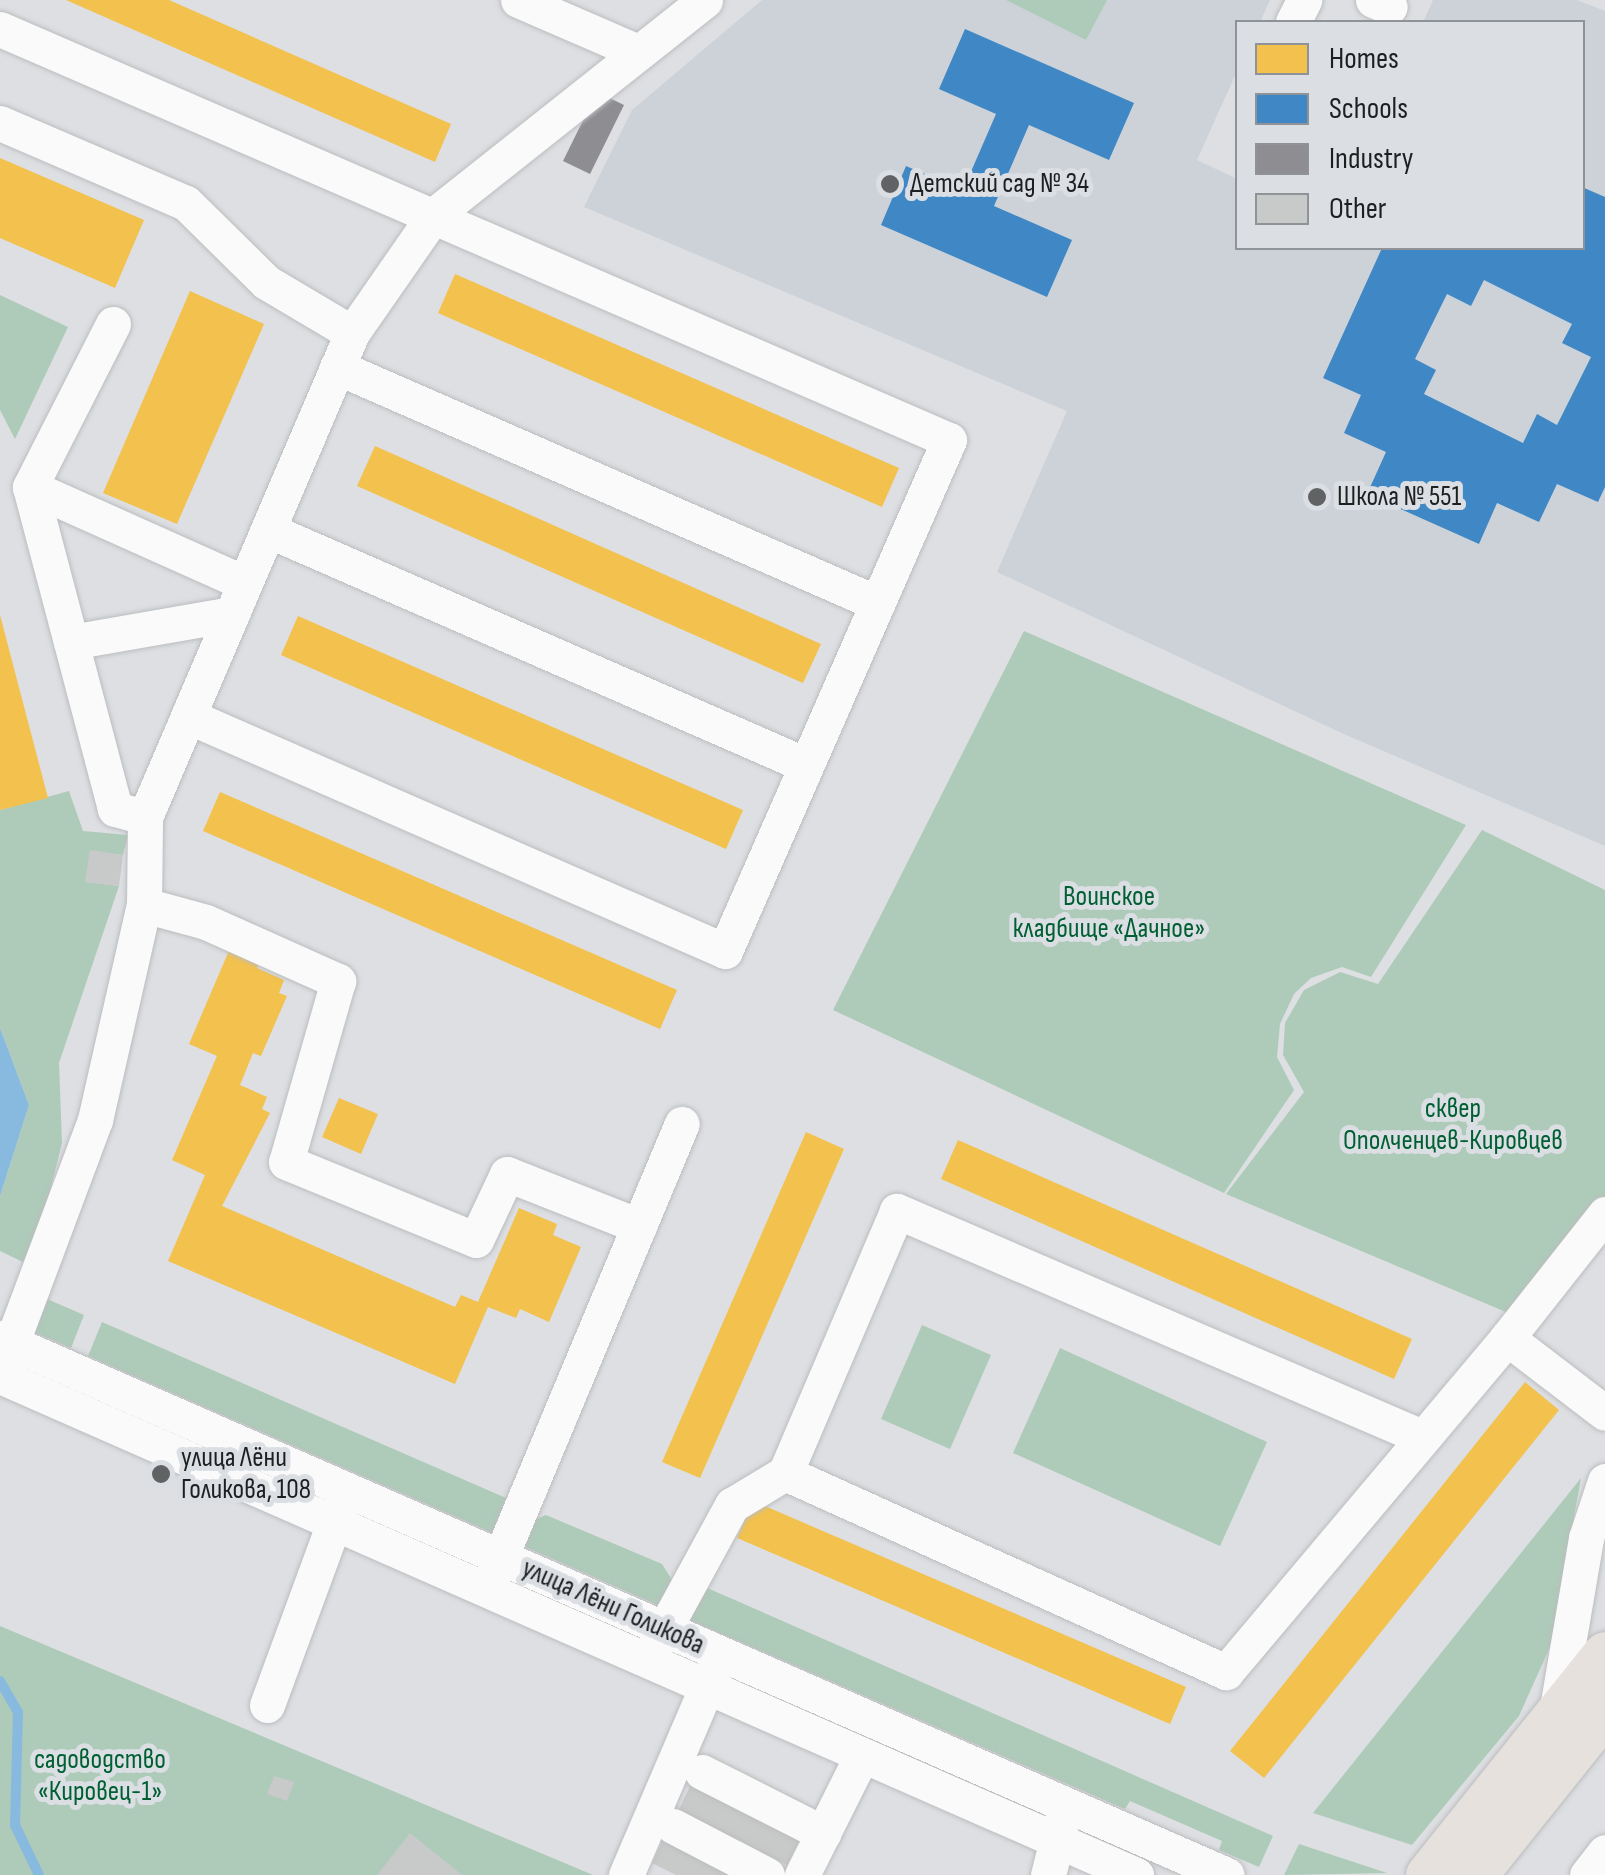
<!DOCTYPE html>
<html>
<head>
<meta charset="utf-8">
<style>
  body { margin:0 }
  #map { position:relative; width:1605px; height:1875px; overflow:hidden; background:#dddfe2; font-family:"Sofia Sans Condensed",sans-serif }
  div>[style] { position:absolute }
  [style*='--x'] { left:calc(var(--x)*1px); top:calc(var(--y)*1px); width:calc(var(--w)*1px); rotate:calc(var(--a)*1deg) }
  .built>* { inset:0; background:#ccd2d8 }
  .green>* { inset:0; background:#aecbb9 }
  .water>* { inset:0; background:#88b9de }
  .homes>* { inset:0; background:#f2c14e }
  .schools>* { inset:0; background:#3f88c5 }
  .industry>* { inset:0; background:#8d8d92 }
  .stream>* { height:10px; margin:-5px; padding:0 5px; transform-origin:5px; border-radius:5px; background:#88b9de }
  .building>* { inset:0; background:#c8c9c9 }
  .roads { filter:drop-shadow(0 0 2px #bbbdbf) drop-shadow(0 0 2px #bbbdbf) }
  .minor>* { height:35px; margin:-17.5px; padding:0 17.5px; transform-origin:17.5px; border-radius:17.5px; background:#fafafb }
  .major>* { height:45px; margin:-22.5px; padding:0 22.5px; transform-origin:22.5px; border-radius:22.5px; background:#e7e1de }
  .dots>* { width:28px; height:28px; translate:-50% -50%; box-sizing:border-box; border:5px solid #dbdfe4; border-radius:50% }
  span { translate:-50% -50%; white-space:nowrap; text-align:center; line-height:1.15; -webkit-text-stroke:10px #dbdfe4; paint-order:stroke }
  .poi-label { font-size:28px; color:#1d1f20 }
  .left { translate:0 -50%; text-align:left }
  .park-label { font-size:28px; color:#005f33 }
  .street-label { font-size:28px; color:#1d1f20 }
  .legend { position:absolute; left:1235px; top:20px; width:350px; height:230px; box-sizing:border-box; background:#dbdfe4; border:2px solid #8f9296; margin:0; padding:12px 18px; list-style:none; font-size:30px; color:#1d1f20 }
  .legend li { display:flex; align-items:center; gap:20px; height:50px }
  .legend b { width:50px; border:2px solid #8f9296 }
</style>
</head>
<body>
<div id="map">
  <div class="built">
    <i style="clip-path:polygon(762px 0,1270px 0,1260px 22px,1238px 22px,1237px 71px,1197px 160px,1237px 179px,1238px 248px,1582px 248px,1582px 22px,1423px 22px,1433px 0,1577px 0,1605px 11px,1605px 846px,1346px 735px,997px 572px,1067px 411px,584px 207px,632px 110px)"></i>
  </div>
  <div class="green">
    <i style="clip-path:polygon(1006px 0,1107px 0,1086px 40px)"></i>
    <i style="clip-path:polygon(0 295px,68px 327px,15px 439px,0 410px)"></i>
    <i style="clip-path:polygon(1024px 631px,1466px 825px,1371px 977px,1342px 967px,1311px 978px,1294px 994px,1280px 1024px,1277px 1057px,1294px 1090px,1224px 1193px,833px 1010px)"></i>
    <i style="clip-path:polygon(69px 791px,83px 831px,128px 835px,123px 855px,90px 851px,86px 882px,119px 886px,59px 1063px,62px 1143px,43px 1219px,23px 1262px,0 1251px,0 1196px,29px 1105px,0 1028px,0 810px)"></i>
    <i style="clip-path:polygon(1482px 830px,1605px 890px,1605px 1202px,1513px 1315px,1226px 1194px,1304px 1092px,1283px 1055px,1285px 1023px,1304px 990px,1340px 972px,1378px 984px)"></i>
    <i style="clip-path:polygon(47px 1299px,84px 1315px,71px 1348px,33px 1332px)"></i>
    <i style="clip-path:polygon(102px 1322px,506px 1498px,493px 1533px,88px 1356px)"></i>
    <i style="clip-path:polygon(922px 1325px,991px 1355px,950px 1449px,881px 1419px)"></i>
    <i style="clip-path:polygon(1060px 1348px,1267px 1442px,1220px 1546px,1013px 1453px)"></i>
    <i style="clip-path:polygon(1581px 1478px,1550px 1647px,1519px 1716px,1412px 1845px,1313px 1813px)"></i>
    <i style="clip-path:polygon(546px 1515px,662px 1564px,672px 1580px,660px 1606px,521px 1545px,532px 1521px)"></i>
    <i style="clip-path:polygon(705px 1587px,1273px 1836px,1259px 1867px,1219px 1850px,1222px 1841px,1130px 1801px,1125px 1809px,683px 1617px)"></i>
    <i style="clip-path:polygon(0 1626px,593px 1875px,0 1875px)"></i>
    <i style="clip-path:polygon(1299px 1844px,1387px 1873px,1284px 1875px)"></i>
  </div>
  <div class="water">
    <i style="clip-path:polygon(0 1028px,29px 1105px,0 1196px)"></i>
  </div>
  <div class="homes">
    <i style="clip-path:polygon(66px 0,169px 0,451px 124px,435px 162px)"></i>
    <i style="clip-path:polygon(0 158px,144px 220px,115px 288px,0 238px)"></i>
    <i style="clip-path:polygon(455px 274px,899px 468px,882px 507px,438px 313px)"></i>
    <i style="clip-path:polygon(190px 291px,264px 324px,177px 524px,103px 493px)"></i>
    <i style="clip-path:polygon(375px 446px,821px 644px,803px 683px,357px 486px)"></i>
    <i style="clip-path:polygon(0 615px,48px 798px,0 810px)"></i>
    <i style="clip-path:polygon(298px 616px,743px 810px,726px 849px,281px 655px)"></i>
    <i style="clip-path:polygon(220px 792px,677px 990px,660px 1029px,203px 831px)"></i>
    <i style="clip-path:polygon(231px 946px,261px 959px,257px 968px,284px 980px,279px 993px,287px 996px,261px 1056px,253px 1053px,240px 1085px,267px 1097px,262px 1109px,270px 1113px,222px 1206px,455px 1307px,461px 1295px,478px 1302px,519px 1208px,557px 1224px,553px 1235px,581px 1247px,549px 1322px,520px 1309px,516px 1318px,488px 1307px,455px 1384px,168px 1261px,205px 1175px,172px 1160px,217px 1056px,189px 1044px)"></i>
    <i style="clip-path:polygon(339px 1098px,378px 1114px,361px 1154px,322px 1137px)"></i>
    <i style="clip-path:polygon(806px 1132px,844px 1149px,700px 1478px,662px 1462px)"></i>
    <i style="clip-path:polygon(958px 1140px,1412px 1339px,1394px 1379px,941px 1179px)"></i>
    <i style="clip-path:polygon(1525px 1382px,1559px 1410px,1264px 1778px,1230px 1751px)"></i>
    <i style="clip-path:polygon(753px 1501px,1186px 1687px,1170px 1724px,737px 1538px)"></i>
  </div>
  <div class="schools">
    <i style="clip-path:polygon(965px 29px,1134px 103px,1109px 160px,1029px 125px,994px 206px,1072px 240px,1047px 297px,881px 225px,906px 166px,963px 190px,996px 114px,939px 89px)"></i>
    <i style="clip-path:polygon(evenodd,1582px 187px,1605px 197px,1605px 487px,1598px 502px,1557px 484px,1539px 522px,1497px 503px,1479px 544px,1367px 494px,1386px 452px,1344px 433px,1361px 395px,1323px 378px,1382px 248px,1582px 248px,1582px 187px,1484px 280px,1572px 324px,1562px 343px,1591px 357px,1557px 425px,1537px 414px,1523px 443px,1424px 394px,1436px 370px,1415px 359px,1447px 294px,1471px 306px,1484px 280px)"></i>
  </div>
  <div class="industry">
    <i style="clip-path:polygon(597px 92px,624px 105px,590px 174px,563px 161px)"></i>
  </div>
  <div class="stream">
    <i style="--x:0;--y:1681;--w:36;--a:60"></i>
    <i style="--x:18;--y:1712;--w:113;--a:91.5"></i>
    <i style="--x:15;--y:1825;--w:55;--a:64.4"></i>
  </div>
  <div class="building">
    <i style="clip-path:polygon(90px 850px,123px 855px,119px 886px,85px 882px)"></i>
    <i style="clip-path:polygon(274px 1776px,294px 1782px,287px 1801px,267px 1794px)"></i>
    <i style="clip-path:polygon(692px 1782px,801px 1837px,787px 1865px,678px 1811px)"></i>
    <i style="clip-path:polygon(410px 1833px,462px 1875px,377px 1875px)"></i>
    <i style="clip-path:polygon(666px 1834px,747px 1875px,676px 1875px,652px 1863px)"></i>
  </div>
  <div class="roads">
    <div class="minor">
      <i style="--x:518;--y:0;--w:131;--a:23.4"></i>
      <i style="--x:1373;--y:0;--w:18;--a:22"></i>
      <i style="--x:1293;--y:22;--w:25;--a:-63"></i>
      <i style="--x:0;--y:29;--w:1034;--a:23.42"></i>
      <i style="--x:949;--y:440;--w:558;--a:113.67"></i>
      <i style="--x:725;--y:951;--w:586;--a:-156.37"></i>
      <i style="--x:0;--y:123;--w:202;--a:23.3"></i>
      <i style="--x:186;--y:203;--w:112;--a:44.6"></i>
      <i style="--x:266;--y:282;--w:100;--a:30.7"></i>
      <i style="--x:113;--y:324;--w:183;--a:117"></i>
      <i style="--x:30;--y:487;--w:333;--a:75.2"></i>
      <i style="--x:115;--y:809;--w:31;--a:15"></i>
      <i style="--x:337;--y:367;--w:589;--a:23.61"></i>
      <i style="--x:30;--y:487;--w:235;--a:24.1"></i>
      <i style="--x:268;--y:530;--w:587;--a:23.6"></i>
      <i style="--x:71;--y:642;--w:163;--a:-9.9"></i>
      <i style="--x:144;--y:905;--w:64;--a:15.3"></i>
      <i style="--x:206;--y:922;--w:145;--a:24.1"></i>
      <i style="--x:338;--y:981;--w:188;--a:106"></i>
      <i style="--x:286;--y:1162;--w:205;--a:22.3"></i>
      <i style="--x:476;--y:1240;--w:73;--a:-64.8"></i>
      <i style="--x:507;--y:1174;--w:142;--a:21.5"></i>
      <i style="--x:0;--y:1338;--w:1339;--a:23.64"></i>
      <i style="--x:1507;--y:1338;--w:123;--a:37.4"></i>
      <i style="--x:0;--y:1374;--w:271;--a:-69.5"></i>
      <i style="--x:95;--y:1120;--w:221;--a:-77.2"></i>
      <i style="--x:144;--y:905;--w:88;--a:-89.3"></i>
      <i style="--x:145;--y:817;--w:526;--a:-66.84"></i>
      <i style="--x:352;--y:333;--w:144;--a:-55.2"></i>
      <i style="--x:434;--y:215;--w:346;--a:-38.4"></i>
      <i style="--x:0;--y:1376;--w:1241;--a:23.71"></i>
      <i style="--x:1422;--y:1437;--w:572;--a:-156.71"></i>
      <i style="--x:897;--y:1211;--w:285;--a:113.1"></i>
      <i style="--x:785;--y:1473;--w:484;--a:24.3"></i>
      <i style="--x:1226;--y:1672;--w:436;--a:-49.9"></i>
      <i style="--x:1507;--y:1338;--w:158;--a:-51.7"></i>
      <i style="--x:493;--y:1575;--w:489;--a:-67.3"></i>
      <i style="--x:655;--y:1646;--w:161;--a:-61.4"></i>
      <i style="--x:732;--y:1505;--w:62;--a:-31.1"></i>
      <i style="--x:267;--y:1705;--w:217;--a:-69.8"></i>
      <i style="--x:1556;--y:1714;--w:179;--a:-80.3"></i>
      <i style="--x:1586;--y:1538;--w:60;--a:-71.6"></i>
      <i style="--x:702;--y:1772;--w:136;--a:26.8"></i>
      <i style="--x:673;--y:1826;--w:106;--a:27.5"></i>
      <i style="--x:626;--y:1875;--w:228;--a:-66.8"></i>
      <i style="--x:802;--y:1875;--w:134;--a:-63.4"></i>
      <i style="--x:1048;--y:1875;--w:57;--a:-75.7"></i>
      <i style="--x:1587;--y:1875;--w:29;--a:-52"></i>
    </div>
    <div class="major">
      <i style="--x:1428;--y:1875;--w:283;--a:-51.3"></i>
      <i style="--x:1474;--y:1875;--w:210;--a:-51.4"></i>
    </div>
  </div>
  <div class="dots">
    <i style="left:890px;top:184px;background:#606264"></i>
    <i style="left:1317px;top:497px;background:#606264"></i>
    <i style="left:161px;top:1474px;background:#606264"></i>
  </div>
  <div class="poi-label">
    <span class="left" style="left:910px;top:184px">Детский сад № 34</span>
    <span class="left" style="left:1337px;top:497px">Школа № 551</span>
    <span class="left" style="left:181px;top:1474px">улица Лёни<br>Голикова, 108</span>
  </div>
  <div class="park-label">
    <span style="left:1109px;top:913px">Воинское<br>кладбище «Дачное»</span>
    <span style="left:1453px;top:1125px">сквер<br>Ополченцев-Кировцев</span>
    <span style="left:100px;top:1776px">садоводство<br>«Кировец-1»</span>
  </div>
  <div class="street-label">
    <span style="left:613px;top:1607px;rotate:24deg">улица Лёни Голикова</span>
  </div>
  <ul class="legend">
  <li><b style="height:28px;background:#f2c14e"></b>Homes</li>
  <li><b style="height:28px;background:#3f88c5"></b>Schools</li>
  <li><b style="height:28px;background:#8d8d92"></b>Industry</li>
  <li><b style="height:28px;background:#c8c9c9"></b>Other</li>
  </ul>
</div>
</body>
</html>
